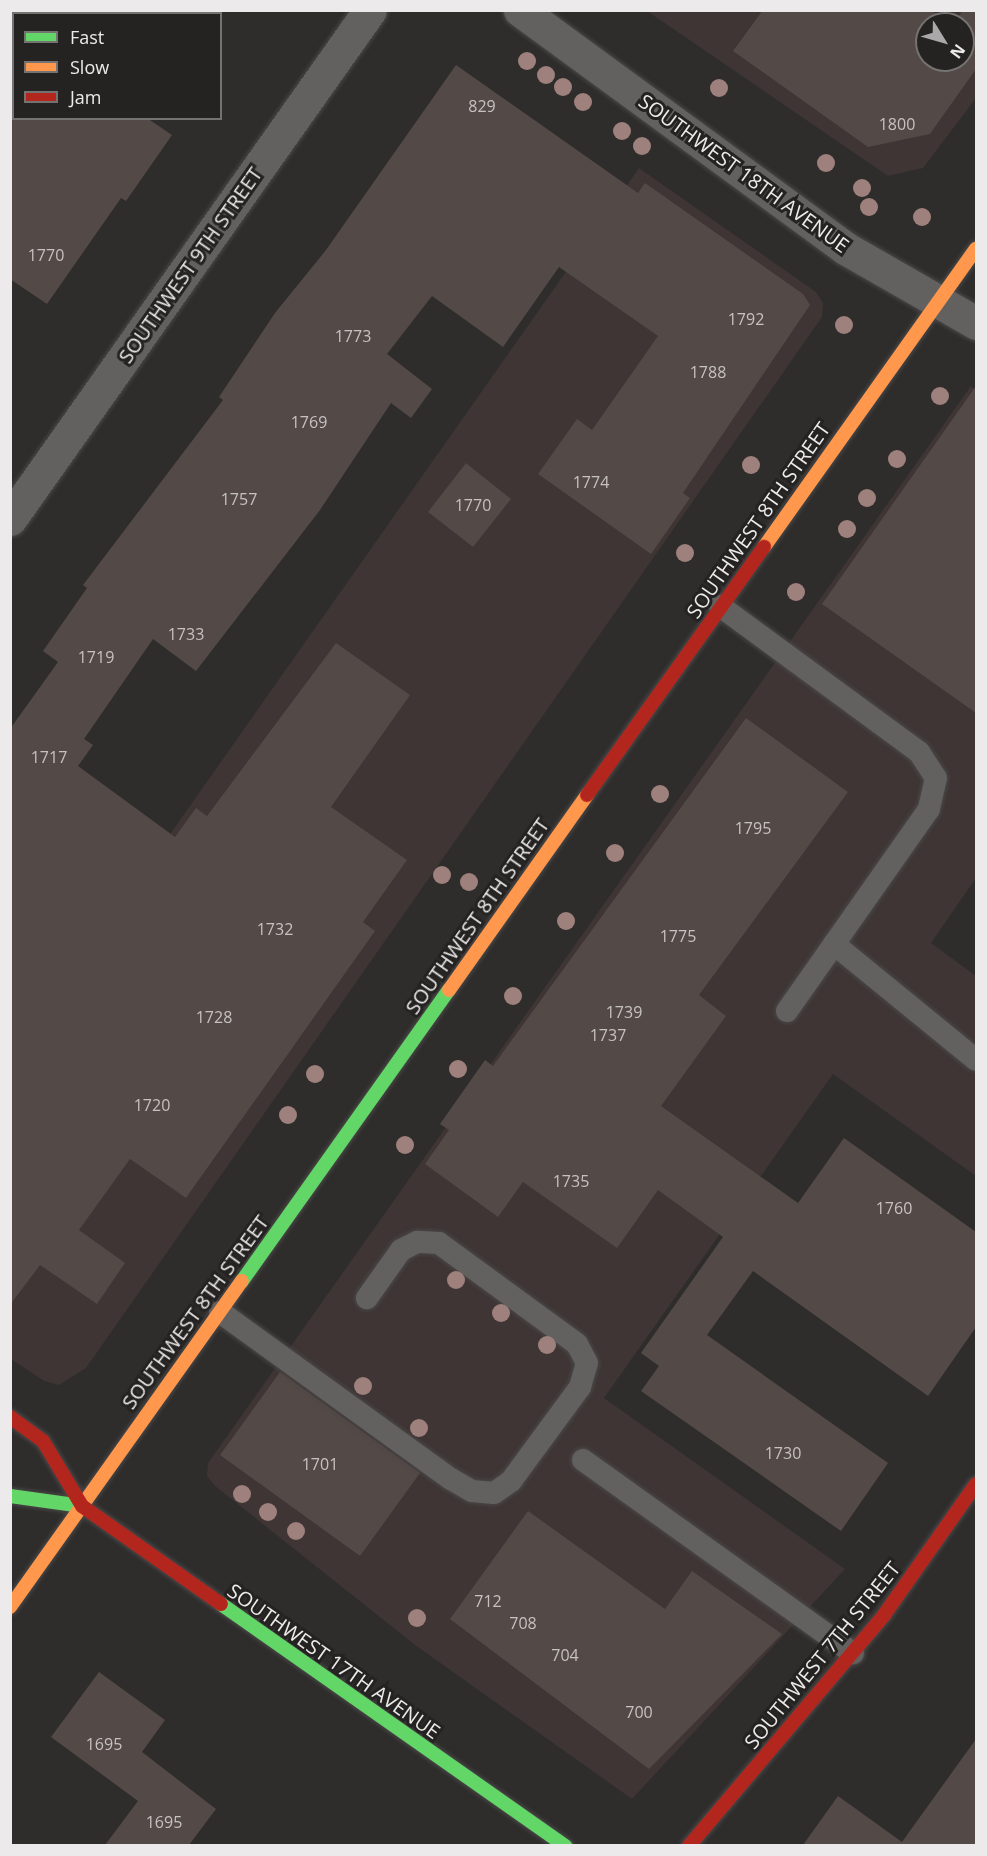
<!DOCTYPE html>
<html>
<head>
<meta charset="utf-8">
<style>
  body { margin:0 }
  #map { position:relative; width:987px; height:1856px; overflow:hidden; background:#2e2d2c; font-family:"Open Sans",sans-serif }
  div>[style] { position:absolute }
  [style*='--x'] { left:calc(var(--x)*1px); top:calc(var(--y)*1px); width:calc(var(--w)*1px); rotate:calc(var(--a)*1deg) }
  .built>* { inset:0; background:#3e3534 }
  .building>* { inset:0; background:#534947 }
  .roads { filter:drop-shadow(0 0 2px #4a4848) drop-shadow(0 0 2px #4a4848) }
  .lane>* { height:22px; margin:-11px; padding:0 11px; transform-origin:11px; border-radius:11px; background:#626160 }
  .street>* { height:33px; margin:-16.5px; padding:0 16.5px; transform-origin:16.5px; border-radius:16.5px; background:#626160 }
  .fast>* { height:14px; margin:-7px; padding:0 7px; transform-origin:7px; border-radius:7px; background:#63d668 }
  .slow>* { height:14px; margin:-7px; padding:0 7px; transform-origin:7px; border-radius:7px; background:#ff974d }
  .jam>* { height:14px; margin:-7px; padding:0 7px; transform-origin:7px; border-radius:7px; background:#b3261e }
  .trees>* { width:18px; height:18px; margin:-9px; border-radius:50%; background:#9e817c }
  span { translate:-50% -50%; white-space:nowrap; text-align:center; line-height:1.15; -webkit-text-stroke:6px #252222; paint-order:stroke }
  .number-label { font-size:16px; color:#c6c2c1 }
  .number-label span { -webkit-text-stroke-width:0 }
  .street-label { font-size:20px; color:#eceaea }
  .frame { position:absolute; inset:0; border:12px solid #eceaea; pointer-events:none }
  .legend { position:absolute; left:12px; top:12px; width:210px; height:108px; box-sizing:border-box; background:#252222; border:2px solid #757272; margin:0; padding:8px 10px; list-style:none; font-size:18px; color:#eceaea }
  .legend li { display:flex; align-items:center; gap:12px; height:30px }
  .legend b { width:30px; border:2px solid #757272 }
  .north { position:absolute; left:915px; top:12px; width:60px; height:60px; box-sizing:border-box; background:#252222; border:2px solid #757272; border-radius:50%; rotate:127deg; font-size:16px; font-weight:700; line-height:24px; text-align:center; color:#eceaea }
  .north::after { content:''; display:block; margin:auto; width:21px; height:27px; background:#aaa8a8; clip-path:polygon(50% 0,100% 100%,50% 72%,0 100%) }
</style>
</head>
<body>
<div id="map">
  <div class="built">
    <i style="clip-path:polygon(evenodd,647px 11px,976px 11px,976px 98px,923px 168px,888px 176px,647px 11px,927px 24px,963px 24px,963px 60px,927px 60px,927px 24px)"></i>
    <i style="clip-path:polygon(639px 168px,816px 292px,823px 303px,822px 317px,86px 1368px,59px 1385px,44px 1381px,11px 1359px,11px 1060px)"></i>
    <i style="clip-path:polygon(971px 386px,976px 390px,976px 878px,931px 943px,976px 976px,976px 1176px,833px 1074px,604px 1398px,845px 1569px,632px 1799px,415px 1645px,215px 1486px,207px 1476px,208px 1463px)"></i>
  </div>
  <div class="building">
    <i style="clip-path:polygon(763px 10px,931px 10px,950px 24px,927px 24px,927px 60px,963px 60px,963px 24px,954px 24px,963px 10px,976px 10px,976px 69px,930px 134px,868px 147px,733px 51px)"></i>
    <i style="clip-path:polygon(456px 65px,638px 193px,645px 183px,803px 294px,810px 305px,683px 493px,690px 498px,651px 554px,538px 474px,577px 419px,592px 430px,658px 336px,559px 267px,503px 347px,432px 296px,387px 354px,432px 389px,411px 418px,391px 403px,320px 510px,196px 671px,153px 639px,84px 739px,93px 745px,78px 766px,175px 837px,196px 808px,207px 816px,336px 643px,410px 695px,331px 807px,407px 860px,363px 922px,375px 931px,186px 1198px,130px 1159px,79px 1230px,125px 1263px,97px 1304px,40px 1265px,10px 1305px,10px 729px,58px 662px,43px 651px,87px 588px,83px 585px,223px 400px,219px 397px,275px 313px,326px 250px)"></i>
    <i style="clip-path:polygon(10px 118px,147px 118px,172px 135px,126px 201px,121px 198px,47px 304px,10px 279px)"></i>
    <i style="clip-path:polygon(976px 386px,976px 713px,822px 604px)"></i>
    <i style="clip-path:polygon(466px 463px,511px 499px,473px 547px,428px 512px)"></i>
    <i style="clip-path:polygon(746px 718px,848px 792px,699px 995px,726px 1016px,661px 1106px,798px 1203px,844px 1138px,976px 1232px,976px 1327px,928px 1396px,753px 1271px,707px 1335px,888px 1463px,841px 1531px,641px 1391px,659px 1366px,641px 1353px,723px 1237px,658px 1190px,617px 1248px,523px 1182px,498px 1217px,425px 1164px,449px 1130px,440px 1124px,485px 1060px,493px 1066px)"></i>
    <i style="clip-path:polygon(280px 1372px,420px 1473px,360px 1556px,220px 1455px)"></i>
    <i style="clip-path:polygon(528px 1511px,665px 1609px,692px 1571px,782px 1634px,649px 1769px,450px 1619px)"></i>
    <i style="clip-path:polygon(99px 1672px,165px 1720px,142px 1752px,216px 1809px,189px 1845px,105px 1845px,138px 1801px,51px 1737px)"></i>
    <i style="clip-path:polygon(976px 1739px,976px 1845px,803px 1845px,838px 1796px,902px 1842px)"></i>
  </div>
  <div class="roads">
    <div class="lane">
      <i style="--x:720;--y:606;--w:247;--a:36.3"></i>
      <i style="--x:919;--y:752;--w:31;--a:57"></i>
      <i style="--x:936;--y:778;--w:32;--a:103"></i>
      <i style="--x:929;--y:809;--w:247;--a:125.1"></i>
      <i style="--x:834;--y:944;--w:183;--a:39.2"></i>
      <i style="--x:220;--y:1312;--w:285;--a:35.9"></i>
      <i style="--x:451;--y:1479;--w:24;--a:30"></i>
      <i style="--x:472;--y:1491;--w:22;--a:5"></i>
      <i style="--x:494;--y:1493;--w:21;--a:-35"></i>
      <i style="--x:511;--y:1481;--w:117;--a:-53.7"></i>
      <i style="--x:580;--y:1387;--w:25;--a:-74"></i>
      <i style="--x:587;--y:1363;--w:21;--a:-118"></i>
      <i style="--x:577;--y:1344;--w:171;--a:-143.8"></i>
      <i style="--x:439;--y:1243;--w:22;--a:-177"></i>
      <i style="--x:417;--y:1242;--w:18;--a:153"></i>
      <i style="--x:401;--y:1250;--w:59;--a:125.3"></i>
      <i style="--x:583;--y:1460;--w:332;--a:35.6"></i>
    </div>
    <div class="street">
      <i style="--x:520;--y:10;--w:403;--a:36.2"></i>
      <i style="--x:845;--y:248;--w:151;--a:29.8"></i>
      <i style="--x:10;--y:519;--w:623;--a:-54.73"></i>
    </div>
    <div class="fast">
      <i style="--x:242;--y:1281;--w:357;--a:-54.6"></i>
      <i style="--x:10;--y:1496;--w:73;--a:7.9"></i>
      <i style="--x:221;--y:1604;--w:421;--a:35.1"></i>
    </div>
    <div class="slow">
      <i style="--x:764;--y:547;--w:366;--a:-54.6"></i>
      <i style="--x:449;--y:990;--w:239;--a:-54.7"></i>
      <i style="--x:10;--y:1607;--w:400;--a:-54.6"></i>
    </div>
    <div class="jam">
      <i style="--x:587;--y:795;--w:305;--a:-54.5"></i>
      <i style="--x:10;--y:1417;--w:41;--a:36"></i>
      <i style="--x:43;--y:1441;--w:76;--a:59"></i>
      <i style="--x:82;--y:1506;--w:170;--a:35.2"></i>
      <i style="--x:689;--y:1846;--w:302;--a:-49.8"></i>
      <i style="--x:884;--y:1615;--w:160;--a:-54.9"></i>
    </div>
  </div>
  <div class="trees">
    <i style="left:527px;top:61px"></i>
    <i style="left:546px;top:75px"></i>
    <i style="left:563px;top:87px"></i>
    <i style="left:719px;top:88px"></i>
    <i style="left:583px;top:102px"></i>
    <i style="left:622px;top:131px"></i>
    <i style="left:642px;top:146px"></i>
    <i style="left:826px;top:163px"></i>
    <i style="left:862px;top:188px"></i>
    <i style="left:869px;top:207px"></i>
    <i style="left:922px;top:217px"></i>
    <i style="left:844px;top:325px"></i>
    <i style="left:940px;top:396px"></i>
    <i style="left:897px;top:459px"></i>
    <i style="left:751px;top:465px"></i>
    <i style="left:867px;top:498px"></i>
    <i style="left:847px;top:529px"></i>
    <i style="left:685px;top:553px"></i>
    <i style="left:796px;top:592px"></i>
    <i style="left:660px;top:794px"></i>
    <i style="left:615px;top:853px"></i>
    <i style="left:442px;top:875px"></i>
    <i style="left:469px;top:882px"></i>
    <i style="left:566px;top:921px"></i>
    <i style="left:513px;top:996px"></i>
    <i style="left:458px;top:1069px"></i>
    <i style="left:315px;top:1074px"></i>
    <i style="left:288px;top:1115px"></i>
    <i style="left:405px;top:1145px"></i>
    <i style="left:456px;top:1280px"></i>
    <i style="left:501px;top:1313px"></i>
    <i style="left:547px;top:1345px"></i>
    <i style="left:363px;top:1386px"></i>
    <i style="left:419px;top:1428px"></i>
    <i style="left:242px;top:1494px"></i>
    <i style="left:268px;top:1512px"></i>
    <i style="left:296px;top:1531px"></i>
    <i style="left:417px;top:1618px"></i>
  </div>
  <div class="number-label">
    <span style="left:482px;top:106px">829</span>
    <span style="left:897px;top:124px">1800</span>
    <span style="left:46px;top:255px">1770</span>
    <span style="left:746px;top:319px">1792</span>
    <span style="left:353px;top:336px">1773</span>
    <span style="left:708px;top:372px">1788</span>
    <span style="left:309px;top:422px">1769</span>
    <span style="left:591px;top:482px">1774</span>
    <span style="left:239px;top:499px">1757</span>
    <span style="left:473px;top:505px">1770</span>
    <span style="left:186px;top:634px">1733</span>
    <span style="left:96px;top:657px">1719</span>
    <span style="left:49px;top:757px">1717</span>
    <span style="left:753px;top:828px">1795</span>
    <span style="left:275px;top:929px">1732</span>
    <span style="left:678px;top:936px">1775</span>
    <span style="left:624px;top:1012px">1739</span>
    <span style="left:214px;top:1017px">1728</span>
    <span style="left:608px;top:1035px">1737</span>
    <span style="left:152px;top:1105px">1720</span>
    <span style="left:571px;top:1181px">1735</span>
    <span style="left:894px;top:1208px">1760</span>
    <span style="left:783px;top:1453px">1730</span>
    <span style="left:320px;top:1464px">1701</span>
    <span style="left:488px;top:1601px">712</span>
    <span style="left:523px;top:1623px">708</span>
    <span style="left:565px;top:1655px">704</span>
    <span style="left:639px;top:1712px">700</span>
    <span style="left:104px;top:1744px">1695</span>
    <span style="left:164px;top:1822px">1695</span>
  </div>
  <div class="street-label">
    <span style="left:744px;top:173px;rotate:36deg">SOUTHWEST 18TH AVENUE</span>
    <span style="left:190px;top:265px;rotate:-55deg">SOUTHWEST 9TH STREET</span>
    <span style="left:758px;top:520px;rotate:-55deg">SOUTHWEST 8TH STREET</span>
    <span style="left:477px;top:916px;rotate:-55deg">SOUTHWEST 8TH STREET</span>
    <span style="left:195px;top:1312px;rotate:-54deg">SOUTHWEST 8TH STREET</span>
    <span style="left:822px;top:1655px;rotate:-51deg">SOUTHWEST 7TH STREET</span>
    <span style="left:334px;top:1661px;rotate:35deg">SOUTHWEST 17TH AVENUE</span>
  </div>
  <div class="frame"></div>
  <ul class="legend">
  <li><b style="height:8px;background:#63d668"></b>Fast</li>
  <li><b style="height:8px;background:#ff974d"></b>Slow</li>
  <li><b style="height:8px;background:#b3261e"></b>Jam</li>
  </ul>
  <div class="north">N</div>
</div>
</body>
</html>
